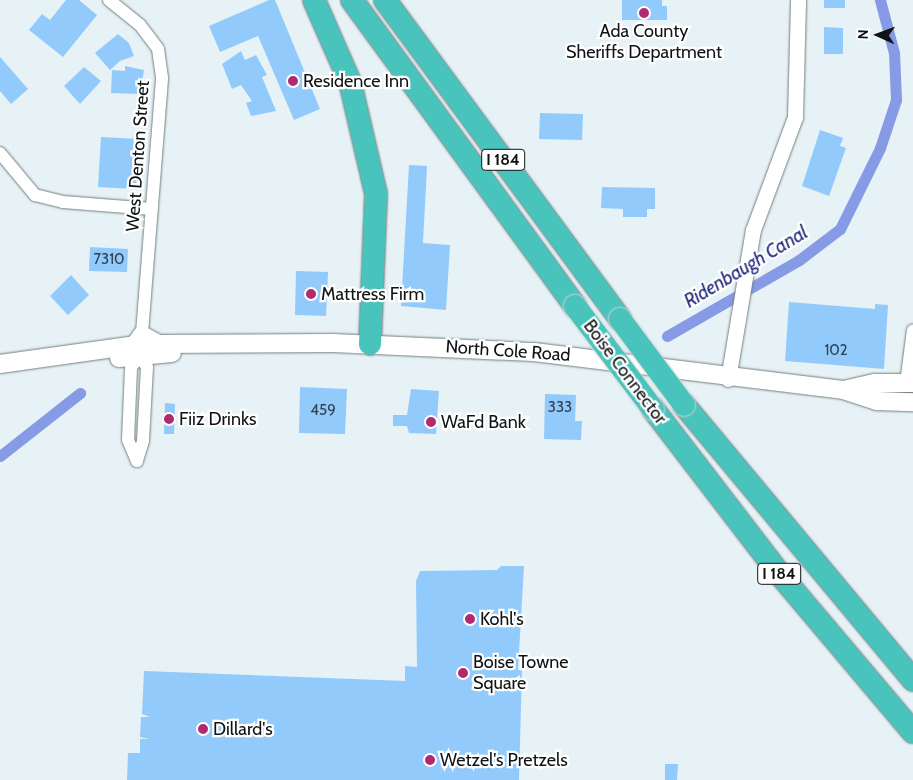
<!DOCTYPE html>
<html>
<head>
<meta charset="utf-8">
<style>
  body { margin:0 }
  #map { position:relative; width:913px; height:780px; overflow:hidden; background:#e6f2f5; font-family:Cabin,sans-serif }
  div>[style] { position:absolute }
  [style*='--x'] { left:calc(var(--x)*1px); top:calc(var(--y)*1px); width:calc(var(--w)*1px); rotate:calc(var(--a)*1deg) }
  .canal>* { height:11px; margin:-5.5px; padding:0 5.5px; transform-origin:5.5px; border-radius:5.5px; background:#869ae6 }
  .building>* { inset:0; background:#92cbfb }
  .roads { filter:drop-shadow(0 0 1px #737e81) drop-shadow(0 0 1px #737e81) }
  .minor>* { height:12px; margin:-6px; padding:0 6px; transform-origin:6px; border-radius:6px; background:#fff }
  .tertiary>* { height:15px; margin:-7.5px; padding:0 7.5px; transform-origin:7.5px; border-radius:7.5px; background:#fff }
  .secondary>* { height:18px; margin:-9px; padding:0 9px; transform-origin:9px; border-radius:9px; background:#fff }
  .motorway>* { height:22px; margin:-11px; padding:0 11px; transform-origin:11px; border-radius:11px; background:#49c4bd }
  .bridges { filter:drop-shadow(0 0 1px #cfd0d0) drop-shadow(0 0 1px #cfd0d0) }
  .motorway-bridge>* { height:22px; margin:-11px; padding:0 11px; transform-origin:11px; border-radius:11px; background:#49c4bd }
  .dots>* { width:14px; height:14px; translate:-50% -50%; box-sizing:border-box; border:2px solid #fff; border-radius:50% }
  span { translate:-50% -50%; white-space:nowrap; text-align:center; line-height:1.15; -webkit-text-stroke:4.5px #fff; paint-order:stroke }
  .number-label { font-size:15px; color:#30414e }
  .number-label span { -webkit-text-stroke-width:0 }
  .shield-label span { padding:1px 4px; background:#fff; border:1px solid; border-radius:4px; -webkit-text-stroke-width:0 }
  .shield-label { font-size:16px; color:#0f1314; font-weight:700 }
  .poi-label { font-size:18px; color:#0f1314 }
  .left { translate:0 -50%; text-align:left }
  .street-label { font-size:18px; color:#0f1314 }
  .water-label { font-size:19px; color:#1e257b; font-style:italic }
  .north { position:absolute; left:853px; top:10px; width:50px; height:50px; -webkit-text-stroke:4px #fff; paint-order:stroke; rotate:272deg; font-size:14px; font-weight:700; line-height:20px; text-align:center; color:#0f1314 }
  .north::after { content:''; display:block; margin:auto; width:18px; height:22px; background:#0f1314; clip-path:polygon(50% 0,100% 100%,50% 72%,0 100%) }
</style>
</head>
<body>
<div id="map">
  <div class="canal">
    <i style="--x:667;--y:336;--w:152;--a:-29.9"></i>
    <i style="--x:799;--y:260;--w:51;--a:-37.1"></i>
    <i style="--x:840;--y:229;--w:90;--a:-63.7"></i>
    <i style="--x:880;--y:148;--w:51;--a:-71.6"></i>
    <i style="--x:896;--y:100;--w:47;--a:-92.4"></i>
    <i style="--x:894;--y:53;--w:55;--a:-104.8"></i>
    <i style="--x:0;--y:456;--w:102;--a:-38.2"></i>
  </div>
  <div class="building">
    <i style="clip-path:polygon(66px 0,79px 0,97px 15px,63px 57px,29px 30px,42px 14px,50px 20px)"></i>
    <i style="clip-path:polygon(269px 0,275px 0,320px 109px,294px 120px,258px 36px,220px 52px,209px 26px)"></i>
    <i style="clip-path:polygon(622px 0,662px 0,662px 6px,667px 6px,667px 20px,622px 20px)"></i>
    <i style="clip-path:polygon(824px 0,845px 0,845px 8px,824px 8px)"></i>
    <i style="clip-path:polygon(824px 27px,843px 28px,843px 54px,824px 54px)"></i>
    <i style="clip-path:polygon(118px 34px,129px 43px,134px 56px,120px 61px,110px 70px,95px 53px)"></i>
    <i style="clip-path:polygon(241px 51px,245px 60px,256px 55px,267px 75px,262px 77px,276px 111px,251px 116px,246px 103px,252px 101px,241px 85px,232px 89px,222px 64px)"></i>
    <i style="clip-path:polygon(0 57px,28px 89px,11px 104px,0 91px)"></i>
    <i style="clip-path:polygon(125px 66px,144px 70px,140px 94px,111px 93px,112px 70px,125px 71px)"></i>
    <i style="clip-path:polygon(84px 67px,101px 81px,80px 104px,64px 86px)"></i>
    <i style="clip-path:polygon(540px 113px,583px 114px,582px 140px,539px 139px)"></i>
    <i style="clip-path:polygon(820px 130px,843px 138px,840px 146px,846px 148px,829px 196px,802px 186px)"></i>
    <i style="clip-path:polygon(101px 137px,139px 139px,136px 189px,98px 187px)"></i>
    <i style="clip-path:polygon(409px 165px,427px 166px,423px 243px,450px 245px,446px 310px,401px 306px)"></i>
    <i style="clip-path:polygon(602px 187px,655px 188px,655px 209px,647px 209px,647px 217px,623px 217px,623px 209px,601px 208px)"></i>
    <i style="clip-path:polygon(90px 247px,128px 249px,127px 272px,89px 271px)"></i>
    <i style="clip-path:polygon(296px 271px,328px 272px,326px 316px,295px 315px)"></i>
    <i style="clip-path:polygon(71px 275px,89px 295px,68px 315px,50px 296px)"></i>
    <i style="clip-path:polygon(789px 302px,875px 309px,875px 304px,888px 305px,884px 369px,785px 361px)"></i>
    <i style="clip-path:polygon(300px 387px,347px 389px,345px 434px,299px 433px)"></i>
    <i style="clip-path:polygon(411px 389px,439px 391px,436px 434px,409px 433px,407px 426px,393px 426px,393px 415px,407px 415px)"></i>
    <i style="clip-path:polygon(545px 394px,576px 395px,575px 421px,582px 421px,581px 440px,544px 439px)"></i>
    <i style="clip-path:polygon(165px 403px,175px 404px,174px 434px,164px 434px)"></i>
    <i style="clip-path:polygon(501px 566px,524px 566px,518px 670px,522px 670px,519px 780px,127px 780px,128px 753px,140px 753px,140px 739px,149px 739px,140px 737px,141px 717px,150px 717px,142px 714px,144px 671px,405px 681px,405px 666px,417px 667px,416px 581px,420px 571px,497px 570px)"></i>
    <i style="clip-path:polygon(665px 764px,678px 764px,677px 780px,665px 780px)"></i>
  </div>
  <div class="roads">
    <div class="minor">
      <i style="--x:109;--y:0;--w:40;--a:39"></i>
      <i style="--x:140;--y:25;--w:30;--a:53"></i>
      <i style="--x:158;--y:49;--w:30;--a:82"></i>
      <i style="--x:162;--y:79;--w:257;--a:94.5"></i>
      <i style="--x:0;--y:153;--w:55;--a:50.2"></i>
      <i style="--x:35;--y:195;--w:29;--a:14"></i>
      <i style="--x:63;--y:202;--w:89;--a:4.5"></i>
      <i style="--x:140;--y:356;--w:13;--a:58"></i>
      <i style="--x:147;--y:367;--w:74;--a:93.1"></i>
      <i style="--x:143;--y:441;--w:21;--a:107"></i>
      <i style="--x:137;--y:461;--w:23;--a:-113"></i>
      <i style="--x:128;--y:440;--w:73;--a:-87.6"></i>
      <i style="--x:131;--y:367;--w:14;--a:-51"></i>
      <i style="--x:906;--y:383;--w:53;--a:-82.5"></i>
    </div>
    <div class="tertiary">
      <i style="--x:728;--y:379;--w:151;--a:-80.5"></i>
      <i style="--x:753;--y:230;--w:121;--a:-69.6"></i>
      <i style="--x:795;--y:117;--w:117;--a:-88.5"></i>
    </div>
    <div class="secondary">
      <i style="--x:142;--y:335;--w:18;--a:29"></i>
      <i style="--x:158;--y:344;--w:175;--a:-0.3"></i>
      <i style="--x:333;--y:343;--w:201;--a:2.6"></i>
      <i style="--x:534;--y:352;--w:311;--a:7"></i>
      <i style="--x:843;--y:390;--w:36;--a:18"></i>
      <i style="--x:877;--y:401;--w:36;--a:2"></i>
      <i style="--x:119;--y:358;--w:53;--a:-5.4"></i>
      <i style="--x:0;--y:364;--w:136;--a:-8"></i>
      <i style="--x:135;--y:345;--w:12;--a:-55"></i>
      <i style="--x:844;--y:390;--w:32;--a:-13"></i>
      <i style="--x:875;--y:383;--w:38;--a:0"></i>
    </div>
    <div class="motorway">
      <i style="--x:314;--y:0;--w:90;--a:66.3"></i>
      <i style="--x:350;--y:82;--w:115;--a:76.9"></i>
      <i style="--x:376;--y:194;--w:150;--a:92.3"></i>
      <i style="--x:352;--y:0;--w:379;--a:53.9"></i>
      <i style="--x:385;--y:0;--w:396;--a:53.6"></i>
      <i style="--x:684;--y:405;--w:358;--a:50.2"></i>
      <i style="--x:653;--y:409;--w:212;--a:52.5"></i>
      <i style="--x:782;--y:577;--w:203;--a:49.8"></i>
    </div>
  </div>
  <div class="bridges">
    <div class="motorway-bridge">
      <i style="--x:575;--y:306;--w:129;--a:52.9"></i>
      <i style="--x:620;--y:319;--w:107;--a:53.3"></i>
    </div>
  </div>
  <div class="dots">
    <i style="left:644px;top:13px;background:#b02a6f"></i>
    <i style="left:293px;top:81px;background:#b02a6f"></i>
    <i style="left:311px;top:294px;background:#b02a6f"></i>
    <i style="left:169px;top:419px;background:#b02a6f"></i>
    <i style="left:431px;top:422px;background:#b02a6f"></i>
    <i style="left:470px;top:619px;background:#b02a6f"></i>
    <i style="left:463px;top:673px;background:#b02a6f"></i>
    <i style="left:203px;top:729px;background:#b02a6f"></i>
    <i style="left:430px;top:760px;background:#b02a6f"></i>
  </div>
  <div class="number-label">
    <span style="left:109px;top:260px">7310</span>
    <span style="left:836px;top:351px">102</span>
    <span style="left:560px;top:408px">333</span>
    <span style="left:323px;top:411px">459</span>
  </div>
  <div class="shield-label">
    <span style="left:503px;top:160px">I 184</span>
    <span style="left:779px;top:574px">I 184</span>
  </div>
  <div class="poi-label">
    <span style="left:644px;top:42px">Ada County<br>Sheriffs Department</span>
    <span class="left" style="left:303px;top:81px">Residence Inn</span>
    <span class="left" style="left:321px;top:294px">Mattress Firm</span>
    <span class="left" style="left:179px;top:419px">Fiiz Drinks</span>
    <span class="left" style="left:441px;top:422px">WaFd Bank</span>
    <span class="left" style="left:480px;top:619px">Kohl's</span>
    <span class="left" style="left:473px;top:673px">Boise Towne<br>Square</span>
    <span class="left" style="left:213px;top:729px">Dillard's</span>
    <span class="left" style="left:440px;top:760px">Wetzel's Pretzels</span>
  </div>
  <div class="street-label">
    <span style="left:138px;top:156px;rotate:-86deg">West Denton Street</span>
    <span style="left:508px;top:351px;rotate:4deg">North Cole Road</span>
    <span style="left:625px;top:372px;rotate:53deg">Boise Connector</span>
  </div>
  <div class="water-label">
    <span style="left:746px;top:267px;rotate:-31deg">Ridenbaugh Canal</span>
  </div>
  <div class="north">N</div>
</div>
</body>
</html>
